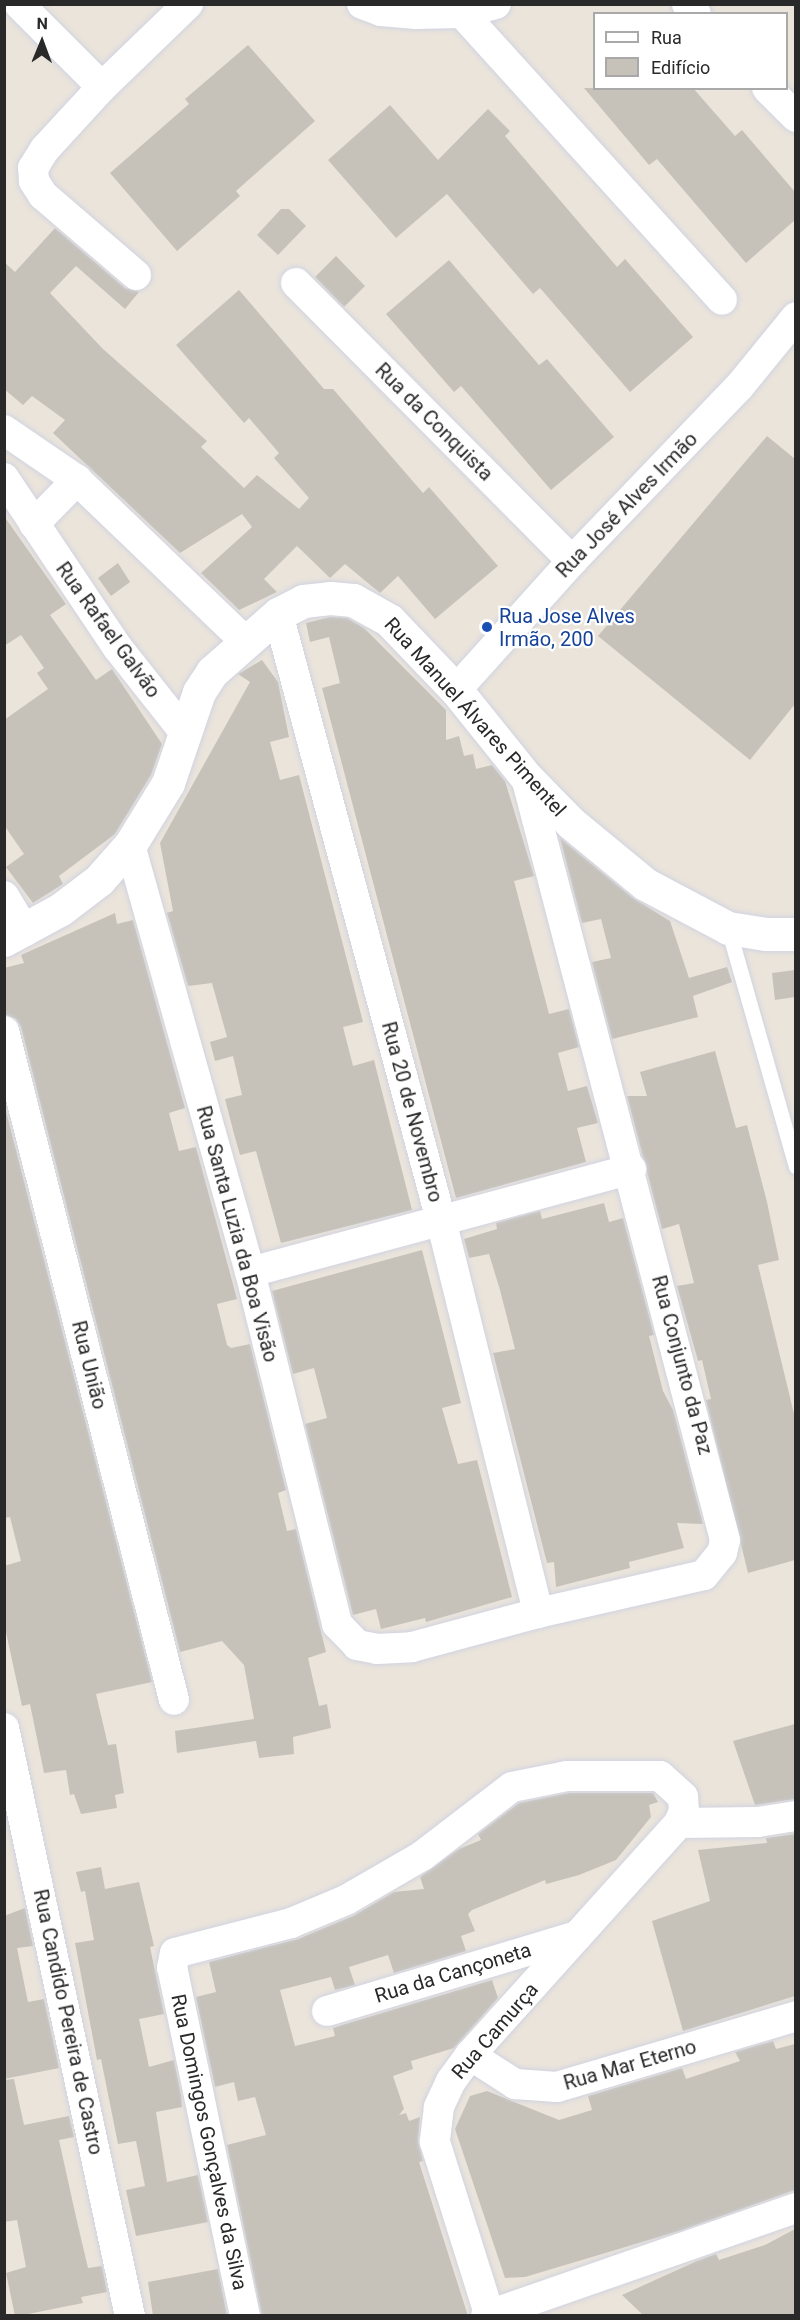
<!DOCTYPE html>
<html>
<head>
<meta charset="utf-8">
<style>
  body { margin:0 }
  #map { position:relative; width:800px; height:2320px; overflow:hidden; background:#eae4db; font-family:Roboto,sans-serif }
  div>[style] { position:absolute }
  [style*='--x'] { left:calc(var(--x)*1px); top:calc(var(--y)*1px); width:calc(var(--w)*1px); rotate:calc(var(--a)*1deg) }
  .building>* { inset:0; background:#c6c2ba }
  .roads { filter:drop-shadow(0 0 2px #d1d3e1) drop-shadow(0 0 2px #d1d3e1) }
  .lane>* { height:15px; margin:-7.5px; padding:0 7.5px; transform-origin:7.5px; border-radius:7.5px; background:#fff }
  .street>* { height:30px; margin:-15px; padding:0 15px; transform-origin:15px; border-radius:15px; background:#fff }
  .secondary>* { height:33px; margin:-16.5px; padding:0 16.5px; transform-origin:16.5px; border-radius:16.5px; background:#fff }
  .dots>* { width:16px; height:16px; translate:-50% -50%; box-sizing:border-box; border:3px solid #fff; border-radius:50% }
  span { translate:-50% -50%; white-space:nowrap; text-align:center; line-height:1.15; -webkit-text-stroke:4.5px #fff; paint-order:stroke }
  .street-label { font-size:20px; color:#292929 }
  .transit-label { font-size:20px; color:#164399 }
  .left { translate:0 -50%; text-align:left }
  .frame { position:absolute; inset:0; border:6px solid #292929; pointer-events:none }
  .legend { position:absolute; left:593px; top:12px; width:195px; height:78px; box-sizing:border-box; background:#fff; border:2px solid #a9a9a9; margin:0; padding:8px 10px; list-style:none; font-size:18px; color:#292929 }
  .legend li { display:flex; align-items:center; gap:12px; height:30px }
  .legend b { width:30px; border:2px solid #a9a9a9 }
  .north { position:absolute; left:12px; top:12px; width:60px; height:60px; -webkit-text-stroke:4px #fff; paint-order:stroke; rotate:1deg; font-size:16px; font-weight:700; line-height:24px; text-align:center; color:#292929 }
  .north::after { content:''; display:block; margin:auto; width:21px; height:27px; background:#292929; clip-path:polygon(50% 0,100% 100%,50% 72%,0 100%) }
</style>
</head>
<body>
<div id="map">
  <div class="building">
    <i style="clip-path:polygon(248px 45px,315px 121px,236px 191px,240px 196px,177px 251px,110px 173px,189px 104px,185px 99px)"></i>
    <i style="clip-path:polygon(584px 88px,693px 88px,735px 136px,742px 130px,795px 192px,795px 220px,746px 263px,657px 159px,649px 165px)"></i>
    <i style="clip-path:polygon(390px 105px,438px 160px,488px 109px,510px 131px,505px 136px,617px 267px,625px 259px,693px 337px,630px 392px,540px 288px,533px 294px,447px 194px,396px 238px,328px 160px)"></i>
    <i style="clip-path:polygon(281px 209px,289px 209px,306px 226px,278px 255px,257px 235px)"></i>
    <i style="clip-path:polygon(55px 228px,125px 288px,139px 292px,125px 309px,76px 266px,50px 293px,103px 349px,207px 441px,201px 447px,244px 488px,257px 475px,299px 509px,309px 498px,274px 458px,279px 453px,249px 418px,244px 423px,176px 345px,239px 290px,324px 389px,333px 389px,423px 493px,429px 487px,498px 566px,435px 619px,398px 576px,380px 593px,345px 564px,330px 578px,297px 546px,264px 579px,277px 592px,239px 610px,201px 573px,252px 527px,242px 514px,180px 553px,53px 433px,65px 420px,32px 396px,23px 405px,4px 389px,4px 262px,15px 272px)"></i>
    <i style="clip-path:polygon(336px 256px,365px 286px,344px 307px,315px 277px)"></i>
    <i style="clip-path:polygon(449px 260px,539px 365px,547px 359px,614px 437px,551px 490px,461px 386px,454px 392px,386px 314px)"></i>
    <i style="clip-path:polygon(767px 436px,795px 459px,795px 704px,750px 760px,598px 636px)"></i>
    <i style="clip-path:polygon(4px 516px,66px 604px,50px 615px,96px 680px,112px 669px,162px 744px,151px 775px,115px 834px,59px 876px,63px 884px,33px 903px,6px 867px,24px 854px,4px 825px,4px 720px,48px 689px,37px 673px,44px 668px,21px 635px,4px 646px)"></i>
    <i style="clip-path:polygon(118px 563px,130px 582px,111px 596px,98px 578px)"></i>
    <i style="clip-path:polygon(330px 617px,347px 618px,364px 628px,446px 710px,446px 740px,459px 736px,464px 756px,473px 754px,476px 769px,492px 765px,505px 781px,534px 876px,514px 881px,549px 1014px,569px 1009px,579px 1047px,558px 1053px,568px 1091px,587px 1086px,598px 1123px,577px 1128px,586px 1162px,456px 1198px,322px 688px,340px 683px,329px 637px,310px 642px,306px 623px)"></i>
    <i style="clip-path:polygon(262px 660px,278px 682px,289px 737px,270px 742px,280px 780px,299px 775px,363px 1022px,343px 1027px,353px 1066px,374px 1060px,412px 1210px,281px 1243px,256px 1151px,240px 1155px,234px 1134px,225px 1099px,242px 1095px,233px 1056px,215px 1061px,210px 1042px,227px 1037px,212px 983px,188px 986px,167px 913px,173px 911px,160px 843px,250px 682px,238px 674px)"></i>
    <i style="clip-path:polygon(560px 838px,633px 898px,670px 921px,689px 978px,727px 967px,732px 982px,693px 996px,698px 1017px,612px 1039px,592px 962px,611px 958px,601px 919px,582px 923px)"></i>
    <i style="clip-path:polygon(115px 913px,117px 924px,133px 920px,185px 1108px,169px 1113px,179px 1151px,196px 1147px,237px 1299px,217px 1304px,227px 1345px,231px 1348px,250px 1344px,286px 1490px,278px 1493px,287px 1531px,296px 1529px,326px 1652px,308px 1658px,319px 1706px,327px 1704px,331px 1728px,293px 1737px,294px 1754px,259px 1758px,256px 1741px,177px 1753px,175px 1731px,254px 1719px,244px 1665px,222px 1641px,180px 1652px,21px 1027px,16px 1019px,4px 1014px,4px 968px,24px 963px,21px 955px)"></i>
    <i style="clip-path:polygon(795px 970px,795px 997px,775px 1000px,772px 973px)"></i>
    <i style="clip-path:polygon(715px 1051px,736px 1128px,747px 1125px,767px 1202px,779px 1260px,758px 1265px,795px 1418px,795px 1560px,748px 1573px,706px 1400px,711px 1399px,702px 1360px,698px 1361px,677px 1286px,694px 1283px,679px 1224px,662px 1229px,627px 1096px,647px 1096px,640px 1072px)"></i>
    <i style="clip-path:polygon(4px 1103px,152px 1682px,96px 1694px,108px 1745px,116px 1744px,124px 1793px,115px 1795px,117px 1808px,81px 1814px,74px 1794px,70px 1795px,66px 1770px,44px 1773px,30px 1704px,22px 1706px,4px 1623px,4px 1566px,21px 1561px,10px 1517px,4px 1518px)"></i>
    <i style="clip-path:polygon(604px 1203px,609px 1222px,623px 1218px,654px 1335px,649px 1336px,663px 1391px,673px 1410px,703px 1524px,677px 1523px,684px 1548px,629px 1562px,630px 1568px,556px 1587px,554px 1562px,547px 1563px,493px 1353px,515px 1349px,500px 1290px,489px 1254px,469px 1258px,464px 1239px,497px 1229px,496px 1223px,540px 1211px,542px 1219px)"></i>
    <i style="clip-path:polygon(422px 1250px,461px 1403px,442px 1408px,458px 1464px,477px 1460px,512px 1597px,426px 1622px,425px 1618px,381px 1629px,376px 1609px,353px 1615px,305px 1424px,327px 1418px,314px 1368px,293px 1374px,272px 1291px)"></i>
    <i style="clip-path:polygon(795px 1724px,795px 1799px,755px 1805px,733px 1741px)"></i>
    <i style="clip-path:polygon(569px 1793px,653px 1793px,658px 1802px,649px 1805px,651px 1817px,616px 1860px,579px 1875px,546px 1884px,545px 1880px,472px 1910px,468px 1914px,475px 1931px,461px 1936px,466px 1951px,394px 1973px,388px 1955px,349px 1967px,355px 1985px,335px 1990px,331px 1977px,280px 1990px,295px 2046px,335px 2036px,333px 2028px,342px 2025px,492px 1980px,498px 1998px,454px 2048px,411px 2061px,413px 2069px,393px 2076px,404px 2109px,399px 2115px,406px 2113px,409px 2121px,420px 2117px,418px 2141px,423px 2161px,419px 2162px,468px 2316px,262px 2316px,227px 2145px,266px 2135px,255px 2097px,238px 2101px,234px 2082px,215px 2087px,196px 1997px,216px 1992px,209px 1962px,298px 1939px,353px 1916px,394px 1892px,424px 1889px,420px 1877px,459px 1849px,481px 1840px,478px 1834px,519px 1803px)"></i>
    <i style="clip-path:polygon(795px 1834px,795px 1996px,683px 2031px,652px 1921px,710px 1901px,698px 1850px,767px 1843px,766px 1838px)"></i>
    <i style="clip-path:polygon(101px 1867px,105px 1889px,139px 1882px,154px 1946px,150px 1947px,164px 2014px,139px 2019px,149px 2067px,174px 2060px,181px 2095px,182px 2107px,156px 2112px,167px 2182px,198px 2175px,208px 2222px,136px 2236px,126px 2190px,145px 2186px,136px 2141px,118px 2144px,101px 2059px,97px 2060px,75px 1943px,94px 1940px,85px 1891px,81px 1892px,76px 1872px)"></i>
    <i style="clip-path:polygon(25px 1908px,33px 1946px,17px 1948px,28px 2002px,44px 1999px,59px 2068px,4px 2079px,4px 1916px)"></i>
    <i style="clip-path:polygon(773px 2041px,776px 2049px,795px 2044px,795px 2190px,679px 2231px,525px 2277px,505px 2278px,455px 2129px,470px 2096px,487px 2091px,559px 2120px,592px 2110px,588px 2096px,682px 2068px,686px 2079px,740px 2061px,735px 2052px)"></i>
    <i style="clip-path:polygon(14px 2079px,24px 2125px,69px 2116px,74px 2137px,59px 2140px,76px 2217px,88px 2268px,102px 2266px,107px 2292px,81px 2297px,83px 2303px,18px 2316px,15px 2316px,6px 2273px,26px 2267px,17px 2220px,4px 2222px,4px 2080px)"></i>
    <i style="clip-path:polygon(795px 2229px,795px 2316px,644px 2316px,622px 2295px,697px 2261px,716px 2254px,719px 2260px,765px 2245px)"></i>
    <i style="clip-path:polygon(218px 2269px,227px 2316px,153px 2316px,148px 2282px)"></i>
  </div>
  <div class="roads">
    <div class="lane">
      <i style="--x:728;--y:928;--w:248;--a:74.1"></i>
    </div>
    <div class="street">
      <i style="--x:19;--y:4;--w:117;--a:45"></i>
      <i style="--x:362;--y:4;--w:20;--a:20"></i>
      <i style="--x:381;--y:11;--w:35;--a:5"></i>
      <i style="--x:416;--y:14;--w:46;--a:-1.2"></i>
      <i style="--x:462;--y:13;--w:35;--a:-15"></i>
      <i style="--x:687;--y:4;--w:13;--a:48"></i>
      <i style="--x:462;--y:13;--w:387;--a:47.8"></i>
      <i style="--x:767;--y:88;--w:41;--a:45"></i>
      <i style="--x:136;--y:275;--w:123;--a:-139.3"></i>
      <i style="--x:43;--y:195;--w:17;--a:-123"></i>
      <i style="--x:34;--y:181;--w:13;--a:-94"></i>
      <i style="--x:33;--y:168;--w:22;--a:-58"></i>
      <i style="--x:45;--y:149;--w:84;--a:-47.4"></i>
      <i style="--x:102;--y:87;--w:120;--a:-44"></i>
      <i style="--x:296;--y:283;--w:392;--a:45.2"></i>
      <i style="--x:4;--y:430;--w:88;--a:34.4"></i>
      <i style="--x:77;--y:480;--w:233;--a:43.8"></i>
      <i style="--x:4;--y:478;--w:205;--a:56.2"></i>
      <i style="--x:118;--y:648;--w:110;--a:51.7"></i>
      <i style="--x:34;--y:524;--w:62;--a:-45.7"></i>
      <i style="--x:278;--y:614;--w:628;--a:74.95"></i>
      <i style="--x:441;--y:1220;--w:405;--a:76.1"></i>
      <i style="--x:456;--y:690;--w:173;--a:-48"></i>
      <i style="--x:572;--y:561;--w:241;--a:-46.2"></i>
      <i style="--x:739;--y:387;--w:90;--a:-50.8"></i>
      <i style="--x:130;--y:845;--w:444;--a:74.3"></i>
      <i style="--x:250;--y:1272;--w:363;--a:76.1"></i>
      <i style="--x:337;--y:1624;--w:29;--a:46"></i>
      <i style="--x:357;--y:1645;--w:20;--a:11"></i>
      <i style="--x:377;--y:1649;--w:35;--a:-3"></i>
      <i style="--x:412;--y:1647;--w:131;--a:-15.1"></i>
      <i style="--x:538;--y:1613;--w:170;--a:-12.9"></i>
      <i style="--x:704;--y:1575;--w:28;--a:-51"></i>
      <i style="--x:722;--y:1553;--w:13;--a:-77"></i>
      <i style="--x:725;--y:1540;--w:789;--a:-104.62"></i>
      <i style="--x:4;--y:896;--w:41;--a:59"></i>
      <i style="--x:4;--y:1031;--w:690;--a:75.74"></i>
      <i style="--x:250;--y:1272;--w:395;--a:-15.1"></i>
      <i style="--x:4;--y:1728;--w:601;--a:77.91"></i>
      <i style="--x:679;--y:1823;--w:79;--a:-0.7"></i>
      <i style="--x:758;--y:1822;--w:38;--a:-9"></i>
      <i style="--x:327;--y:2011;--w:261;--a:-16.7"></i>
      <i style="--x:470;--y:2055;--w:54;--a:32.8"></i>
      <i style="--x:515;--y:2084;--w:42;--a:4.1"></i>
      <i style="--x:557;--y:2087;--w:249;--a:-16.5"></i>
      <i style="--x:245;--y:2316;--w:356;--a:-101.8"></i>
      <i style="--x:172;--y:1968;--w:15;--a:-79"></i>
      <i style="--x:175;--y:1953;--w:120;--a:-14.5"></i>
      <i style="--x:291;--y:1923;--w:60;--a:-22.7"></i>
      <i style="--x:346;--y:1900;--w:88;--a:-30.1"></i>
      <i style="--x:422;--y:1856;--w:113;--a:-37.5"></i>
      <i style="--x:512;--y:1787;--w:56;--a:-11.3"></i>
      <i style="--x:567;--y:1776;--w:93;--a:0"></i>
      <i style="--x:660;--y:1776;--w:31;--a:42"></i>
      <i style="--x:683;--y:1797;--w:14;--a:86"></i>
      <i style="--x:684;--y:1811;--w:13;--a:113"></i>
      <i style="--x:679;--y:1823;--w:312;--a:132"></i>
      <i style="--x:470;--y:2055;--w:32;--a:126"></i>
      <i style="--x:451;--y:2081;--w:29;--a:115"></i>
      <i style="--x:439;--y:2107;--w:35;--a:97"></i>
      <i style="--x:435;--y:2142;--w:182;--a:72.5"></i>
      <i style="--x:486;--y:2316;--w:328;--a:-19.2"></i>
    </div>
    <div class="secondary">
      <i style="--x:4;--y:940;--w:65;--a:-28.5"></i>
      <i style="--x:61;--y:909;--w:48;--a:-37.3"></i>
      <i style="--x:99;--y:880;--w:47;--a:-48.5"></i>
      <i style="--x:130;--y:845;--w:73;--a:-58.5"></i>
      <i style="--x:168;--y:783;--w:96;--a:-71.2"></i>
      <i style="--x:199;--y:692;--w:24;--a:-57"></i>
      <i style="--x:212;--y:672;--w:88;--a:-41.3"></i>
      <i style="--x:278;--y:614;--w:28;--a:-27"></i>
      <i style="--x:303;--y:601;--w:27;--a:-6"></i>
      <i style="--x:330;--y:598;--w:23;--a:5"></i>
      <i style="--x:353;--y:600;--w:41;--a:29.1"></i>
      <i style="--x:389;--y:620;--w:97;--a:46.3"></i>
      <i style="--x:456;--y:690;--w:112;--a:51.2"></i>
      <i style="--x:526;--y:777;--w:64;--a:45.6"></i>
      <i style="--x:571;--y:823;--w:96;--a:39.5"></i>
      <i style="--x:645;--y:884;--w:94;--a:27.9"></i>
      <i style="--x:728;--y:928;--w:39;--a:9"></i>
      <i style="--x:767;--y:934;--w:29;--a:0"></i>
    </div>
  </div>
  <div class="dots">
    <i style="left:487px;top:627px;background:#1a4fb4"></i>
  </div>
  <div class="street-label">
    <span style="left:434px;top:422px;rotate:45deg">Rua da Conquista</span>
    <span style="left:627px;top:505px;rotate:-46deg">Rua José Alves Irmão</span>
    <span style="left:108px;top:630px;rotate:54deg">Rua Rafael Galvão</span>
    <span style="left:475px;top:717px;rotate:48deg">Rua Manuel Álvares Pimentel</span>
    <span style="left:412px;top:1112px;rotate:75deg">Rua 20 de Novembro</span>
    <span style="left:237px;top:1234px;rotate:75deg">Rua Santa Luzia da Boa Visão</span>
    <span style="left:89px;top:1365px;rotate:76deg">Rua União</span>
    <span style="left:682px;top:1365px;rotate:75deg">Rua Conjunto da Paz</span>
    <span style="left:453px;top:1973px;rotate:-17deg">Rua da Cançoneta</span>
    <span style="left:68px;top:2022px;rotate:78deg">Rua Candido Pereira de Castro</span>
    <span style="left:495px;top:2031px;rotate:-49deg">Rua Camurça</span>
    <span style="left:630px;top:2065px;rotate:-16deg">Rua Mar Eterno</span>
    <span style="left:209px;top:2142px;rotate:78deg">Rua Domingos Gonçalves da Silva</span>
  </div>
  <div class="transit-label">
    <span class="left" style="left:499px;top:628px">Rua Jose Alves<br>Irmão, 200</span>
  </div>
  <div class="frame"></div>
  <ul class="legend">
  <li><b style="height:8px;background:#fff"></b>Rua</li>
  <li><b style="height:16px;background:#c6c2ba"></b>Edifício</li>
  </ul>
  <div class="north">N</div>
</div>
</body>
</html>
